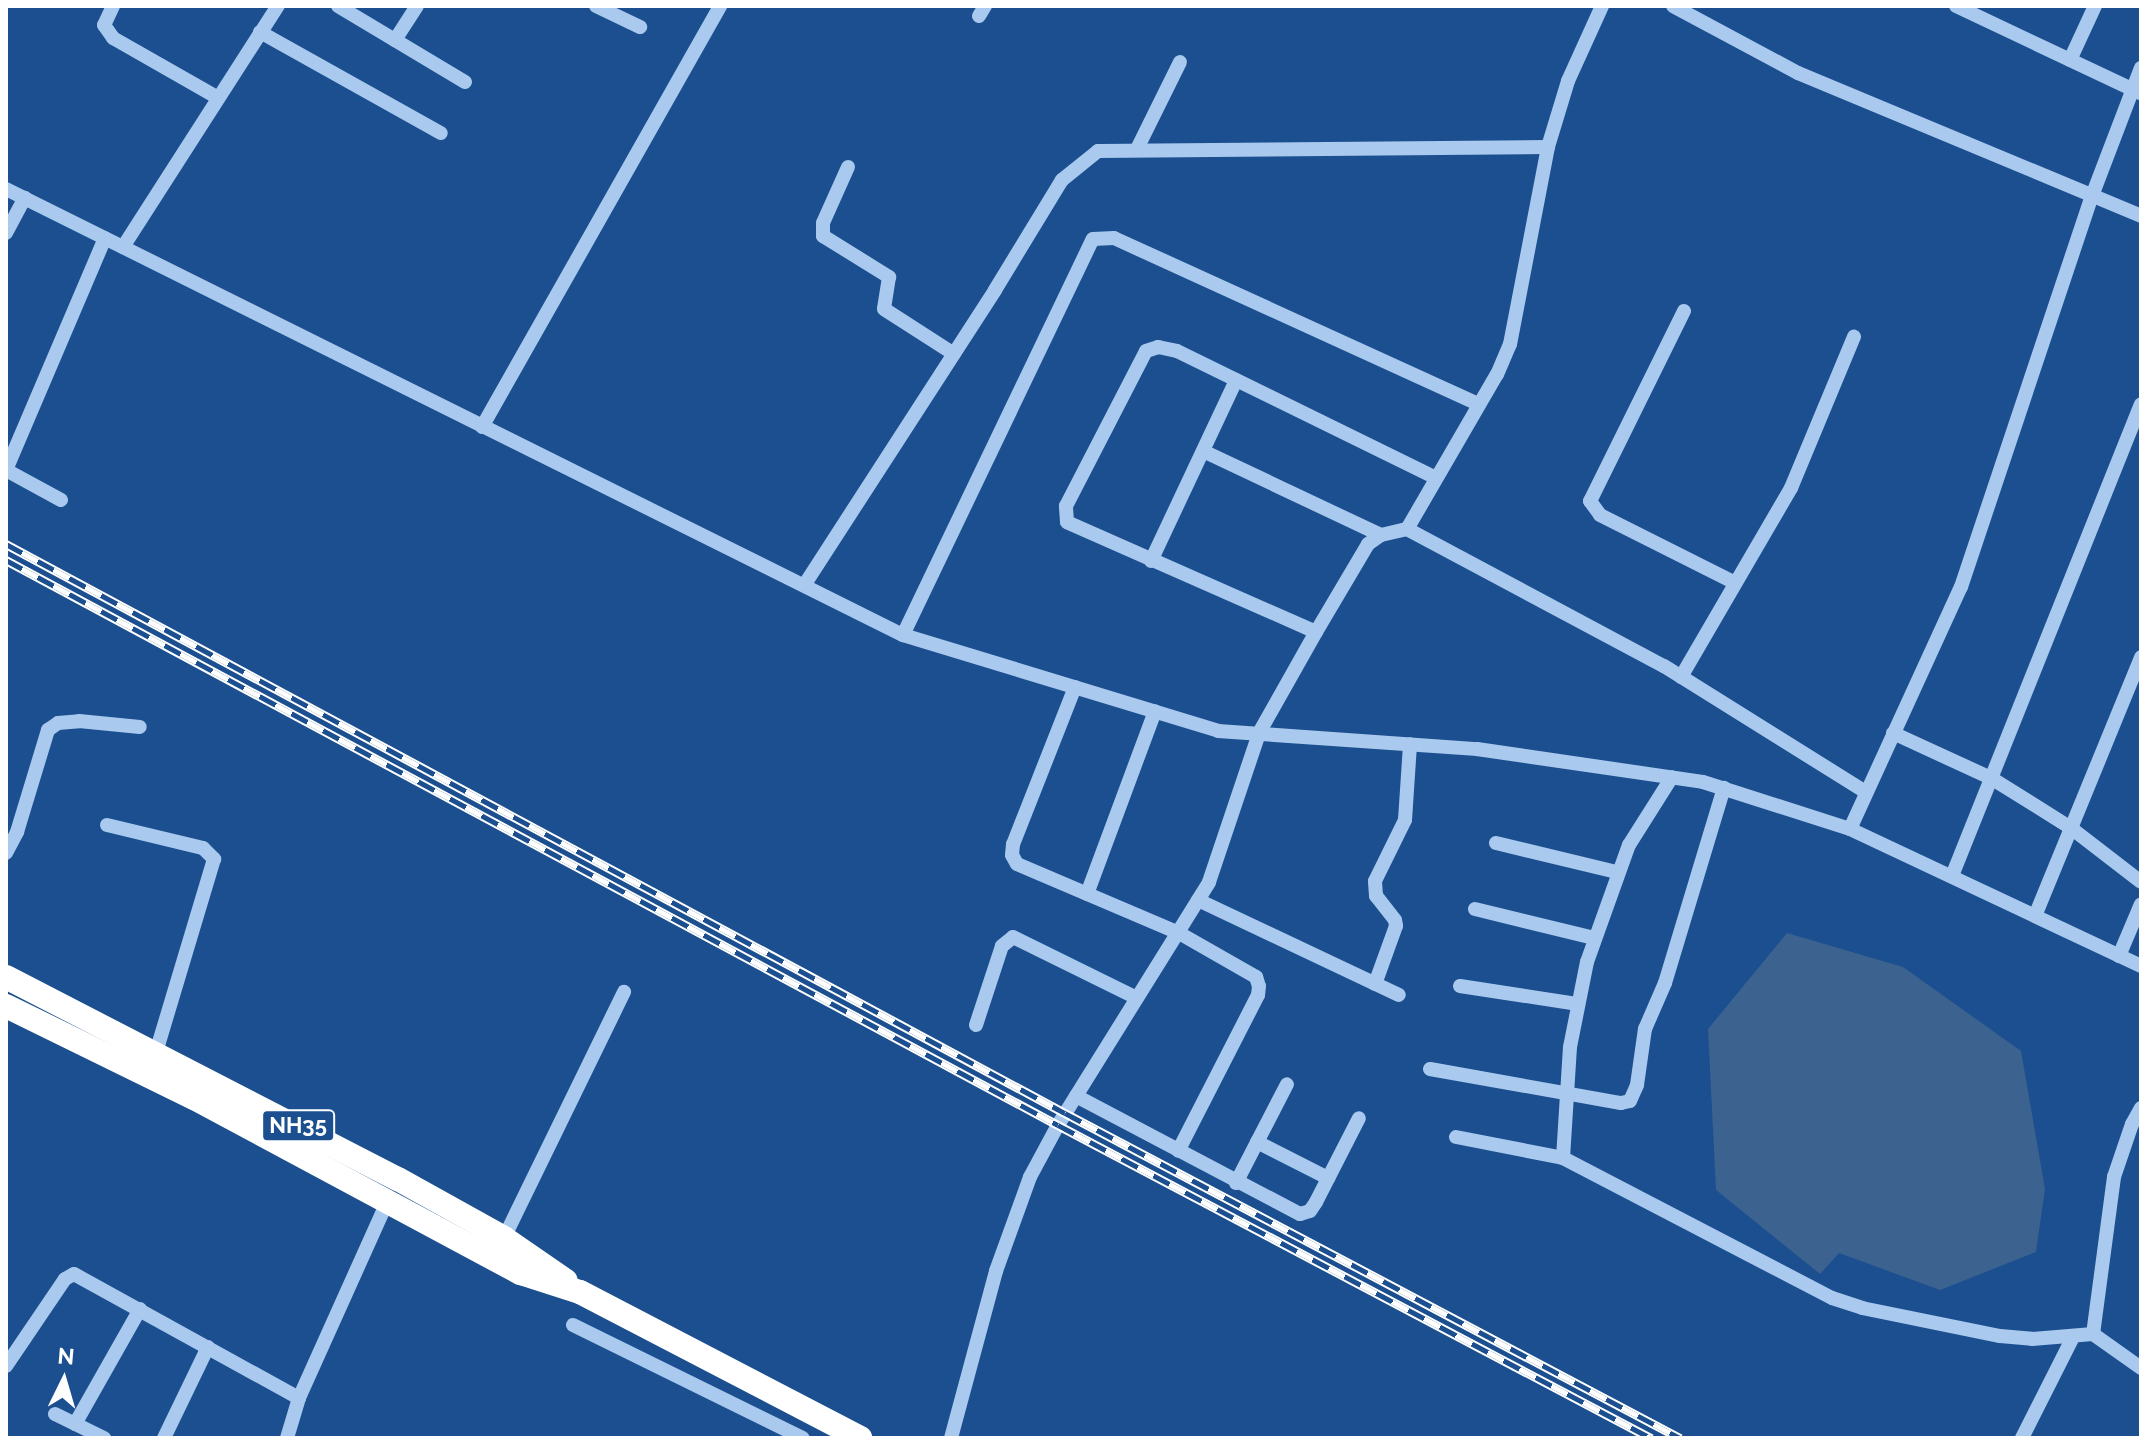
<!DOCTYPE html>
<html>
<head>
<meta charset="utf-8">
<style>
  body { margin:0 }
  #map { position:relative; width:2147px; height:1444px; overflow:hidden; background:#1b4f8f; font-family:Raleway,sans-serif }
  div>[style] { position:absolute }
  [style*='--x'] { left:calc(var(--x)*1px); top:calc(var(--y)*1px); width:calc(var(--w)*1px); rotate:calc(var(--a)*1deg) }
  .water>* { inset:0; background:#3c6290 }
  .minor>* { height:14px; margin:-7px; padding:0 7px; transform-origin:7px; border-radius:7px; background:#a9c9ee }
  .highway>* { height:24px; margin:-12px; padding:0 12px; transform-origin:12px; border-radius:12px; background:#fff }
  .rail>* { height:9px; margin-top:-4.5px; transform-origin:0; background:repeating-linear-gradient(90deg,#1b4f8f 0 18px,#fff 0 36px); box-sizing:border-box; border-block:2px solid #fff }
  span { translate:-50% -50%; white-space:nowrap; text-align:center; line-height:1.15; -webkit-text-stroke:6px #1b4f8f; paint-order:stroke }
  .shield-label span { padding:2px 6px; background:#1b4f8f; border:2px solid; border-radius:6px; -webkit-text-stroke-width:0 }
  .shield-label { font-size:22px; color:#fff; font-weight:700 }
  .frame { position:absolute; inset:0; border:8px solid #fff; pointer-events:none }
  .north { position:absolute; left:24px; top:1340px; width:80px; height:80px; -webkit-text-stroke:6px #1b4f8f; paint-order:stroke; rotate:5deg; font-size:22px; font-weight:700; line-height:32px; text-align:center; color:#fff }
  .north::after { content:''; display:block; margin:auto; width:28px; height:36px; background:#fff; clip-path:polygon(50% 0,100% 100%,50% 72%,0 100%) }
</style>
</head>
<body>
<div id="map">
  <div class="water">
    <i style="clip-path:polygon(1787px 933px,1903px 967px,2021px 1051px,2045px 1189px,2036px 1252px,1940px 1290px,1839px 1253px,1820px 1274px,1716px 1190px,1708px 1029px)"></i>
  </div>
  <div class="minor">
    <i style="--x:113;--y:6;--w:21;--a:115"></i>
    <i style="--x:104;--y:25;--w:16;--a:55"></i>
    <i style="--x:113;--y:38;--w:121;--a:29.7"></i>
    <i style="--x:338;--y:6;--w:148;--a:30.9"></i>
    <i style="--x:596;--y:6;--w:49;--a:25.5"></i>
    <i style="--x:1602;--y:6;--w:82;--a:114.4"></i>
    <i style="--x:1568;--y:81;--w:69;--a:106.9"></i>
    <i style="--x:1548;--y:147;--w:201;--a:100.9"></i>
    <i style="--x:1510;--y:344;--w:33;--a:113"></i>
    <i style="--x:1497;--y:374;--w:179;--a:120.1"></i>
    <i style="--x:1407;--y:529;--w:291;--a:28.1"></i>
    <i style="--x:1664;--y:666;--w:238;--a:32"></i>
    <i style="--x:1673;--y:6;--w:142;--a:28.2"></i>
    <i style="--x:1798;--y:73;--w:372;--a:22.6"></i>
    <i style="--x:1956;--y:6;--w:204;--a:25.3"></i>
    <i style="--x:979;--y:16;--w:12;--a:-59"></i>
    <i style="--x:260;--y:32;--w:207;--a:29.2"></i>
    <i style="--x:395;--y:40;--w:40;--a:-57.1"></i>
    <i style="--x:2070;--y:60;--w:60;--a:-65.2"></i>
    <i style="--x:1137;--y:149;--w:97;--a:-63.7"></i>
    <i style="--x:848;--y:167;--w:61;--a:114.1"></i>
    <i style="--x:823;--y:223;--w:13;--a:90"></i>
    <i style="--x:823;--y:236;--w:78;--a:31.8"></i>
    <i style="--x:889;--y:277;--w:32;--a:99"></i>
    <i style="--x:884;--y:309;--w:83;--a:32.7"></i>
    <i style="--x:6;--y:189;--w:1002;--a:26.44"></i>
    <i style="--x:903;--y:635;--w:329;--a:16.9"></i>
    <i style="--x:1218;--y:731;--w:260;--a:4"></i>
    <i style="--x:1477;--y:749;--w:228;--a:8.3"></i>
    <i style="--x:1703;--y:782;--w:154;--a:17.7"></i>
    <i style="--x:1850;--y:829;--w:322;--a:25.2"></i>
    <i style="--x:6;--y:233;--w:40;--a:-62"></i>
    <i style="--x:123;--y:247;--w:287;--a:-57.3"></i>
    <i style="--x:1684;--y:311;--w:212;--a:116.3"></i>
    <i style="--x:1590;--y:501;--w:17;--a:54"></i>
    <i style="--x:1600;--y:515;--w:151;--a:26.7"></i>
    <i style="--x:482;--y:427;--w:484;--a:-60.5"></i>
    <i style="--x:1203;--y:451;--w:197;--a:25.3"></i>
    <i style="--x:61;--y:500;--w:63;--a:-151.4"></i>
    <i style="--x:6;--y:470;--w:252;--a:-66.9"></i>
    <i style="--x:1151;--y:561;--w:200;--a:-64.8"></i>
    <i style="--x:805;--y:584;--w:350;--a:-57.1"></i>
    <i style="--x:995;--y:290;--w:129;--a:-58.7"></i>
    <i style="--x:1062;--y:180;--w:46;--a:-38.9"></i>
    <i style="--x:1098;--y:151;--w:450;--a:-0.5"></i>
    <i style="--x:1316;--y:632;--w:272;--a:-156.2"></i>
    <i style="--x:1067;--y:522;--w:16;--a:-94"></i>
    <i style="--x:1066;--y:506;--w:174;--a:-62.7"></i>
    <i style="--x:1146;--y:351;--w:13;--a:-18"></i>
    <i style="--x:1158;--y:347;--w:19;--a:12"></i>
    <i style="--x:1177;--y:351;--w:288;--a:26.1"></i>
    <i style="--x:903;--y:635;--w:439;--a:-64.4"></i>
    <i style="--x:1093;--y:239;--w:21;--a:-3"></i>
    <i style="--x:1114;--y:238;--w:401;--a:24.5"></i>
    <i style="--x:1681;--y:677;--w:219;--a:-59.8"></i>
    <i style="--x:1791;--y:488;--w:164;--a:-67.4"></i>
    <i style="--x:1075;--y:687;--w:169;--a:111.5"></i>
    <i style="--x:1013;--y:844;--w:11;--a:95"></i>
    <i style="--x:1012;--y:855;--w:10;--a:61"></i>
    <i style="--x:1017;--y:864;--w:176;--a:23.1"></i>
    <i style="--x:1179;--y:933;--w:89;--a:29.7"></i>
    <i style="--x:1256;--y:977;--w:9;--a:72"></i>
    <i style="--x:1259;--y:986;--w:9;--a:96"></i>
    <i style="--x:1258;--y:995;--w:175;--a:117.1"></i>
    <i style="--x:1893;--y:733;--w:108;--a:24.7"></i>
    <i style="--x:1991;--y:778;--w:94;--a:32"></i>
    <i style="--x:2071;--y:828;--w:88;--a:37.6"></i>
    <i style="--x:107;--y:825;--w:99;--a:13.5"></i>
    <i style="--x:203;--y:848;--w:16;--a:45"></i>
    <i style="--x:214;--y:859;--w:202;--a:106.7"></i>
    <i style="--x:1850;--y:829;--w:266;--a:-65.4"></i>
    <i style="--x:1961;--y:587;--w:412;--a:-71.5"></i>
    <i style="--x:2092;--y:196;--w:137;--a:-69.1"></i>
    <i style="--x:1496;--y:843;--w:124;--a:13.5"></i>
    <i style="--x:6;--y:853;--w:24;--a:-62"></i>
    <i style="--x:17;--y:832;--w:107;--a:-73.1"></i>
    <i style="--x:48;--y:730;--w:12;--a:-35"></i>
    <i style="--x:58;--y:723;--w:21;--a:-5"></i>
    <i style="--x:79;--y:721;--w:61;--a:5.6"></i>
    <i style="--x:1952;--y:876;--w:508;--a:-68.18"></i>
    <i style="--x:1087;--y:894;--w:195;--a:-69.6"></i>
    <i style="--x:1198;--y:900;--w:222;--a:25.3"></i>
    <i style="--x:1475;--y:909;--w:122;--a:13.7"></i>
    <i style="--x:2035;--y:916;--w:280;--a:-67.7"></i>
    <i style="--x:2119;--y:956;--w:56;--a:-67.1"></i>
    <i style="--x:1375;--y:984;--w:62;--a:-70.1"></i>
    <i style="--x:1396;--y:926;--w:6;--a:-99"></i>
    <i style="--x:1395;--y:920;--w:31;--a:-128"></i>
    <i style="--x:1376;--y:896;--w:15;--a:-94"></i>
    <i style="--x:1375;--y:881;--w:68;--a:-63.8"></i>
    <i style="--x:1405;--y:820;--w:76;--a:-86.2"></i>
    <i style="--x:1460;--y:986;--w:118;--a:8.7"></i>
    <i style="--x:976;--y:1025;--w:83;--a:-71.8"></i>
    <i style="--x:1002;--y:946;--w:14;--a:-39"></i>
    <i style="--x:1013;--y:937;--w:138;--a:26.2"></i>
    <i style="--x:1430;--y:1069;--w:194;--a:10.1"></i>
    <i style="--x:1621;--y:1103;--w:9;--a:-13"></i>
    <i style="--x:1630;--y:1101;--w:17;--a:-66"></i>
    <i style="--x:1637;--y:1085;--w:57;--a:-81.9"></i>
    <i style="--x:1645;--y:1029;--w:50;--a:-66.5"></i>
    <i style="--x:1665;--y:983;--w:204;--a:-73.2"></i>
    <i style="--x:1076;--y:1096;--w:253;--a:27.8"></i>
    <i style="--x:1300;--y:1214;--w:10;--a:-17"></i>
    <i style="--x:1310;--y:1211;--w:11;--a:-56"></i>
    <i style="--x:1316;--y:1202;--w:94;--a:-62.9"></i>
    <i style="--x:2141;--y:1108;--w:18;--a:119"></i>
    <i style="--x:2132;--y:1124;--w:56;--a:108.8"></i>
    <i style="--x:2114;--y:1177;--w:158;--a:97.6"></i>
    <i style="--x:2093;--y:1334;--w:59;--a:35.3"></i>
    <i style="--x:1456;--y:1137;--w:109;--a:11.1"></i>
    <i style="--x:1563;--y:1158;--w:303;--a:27.5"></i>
    <i style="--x:1832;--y:1298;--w:32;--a:18"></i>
    <i style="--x:1862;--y:1308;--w:141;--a:11.5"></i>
    <i style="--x:2000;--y:1336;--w:32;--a:5"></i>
    <i style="--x:2032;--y:1339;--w:61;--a:-4.7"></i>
    <i style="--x:1257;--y:1142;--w:80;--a:26.9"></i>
    <i style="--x:1563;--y:1158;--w:111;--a:-86.4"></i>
    <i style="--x:1570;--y:1047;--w:87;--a:-78.7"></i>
    <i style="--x:1587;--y:962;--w:124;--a:-70.3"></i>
    <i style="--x:1629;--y:845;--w:80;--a:-57.7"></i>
    <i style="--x:1236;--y:1183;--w:111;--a:-62.7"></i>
    <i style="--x:504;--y:1238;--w:274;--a:-64"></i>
    <i style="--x:573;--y:1325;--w:256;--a:26.2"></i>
    <i style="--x:6;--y:1366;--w:105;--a:-55.9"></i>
    <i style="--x:65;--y:1279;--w:10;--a:-29"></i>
    <i style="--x:74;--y:1274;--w:257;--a:28.9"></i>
    <i style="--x:55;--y:1414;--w:55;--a:26.1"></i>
    <i style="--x:75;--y:1424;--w:132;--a:-60.5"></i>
    <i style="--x:164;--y:1438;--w:101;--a:-64.2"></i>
    <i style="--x:287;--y:1438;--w:42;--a:-73.3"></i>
    <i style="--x:299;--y:1398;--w:217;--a:-65.8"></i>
    <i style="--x:951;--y:1438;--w:173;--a:-74.9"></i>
    <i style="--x:996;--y:1271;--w:100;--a:-70.1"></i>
    <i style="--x:1030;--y:1177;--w:59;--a:-61.7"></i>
    <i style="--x:1058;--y:1125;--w:286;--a:-58.1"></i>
    <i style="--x:1209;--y:882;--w:157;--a:-71.4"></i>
    <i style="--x:1259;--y:733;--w:116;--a:-60.6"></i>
    <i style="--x:1316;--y:632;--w:102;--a:-59.4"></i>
    <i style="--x:1368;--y:544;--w:16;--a:-35"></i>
    <i style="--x:1381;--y:535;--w:27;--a:-13"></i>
    <i style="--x:2022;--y:1438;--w:113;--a:-63.2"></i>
  </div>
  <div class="highway">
    <i style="--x:6;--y:977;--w:441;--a:27.3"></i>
    <i style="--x:398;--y:1179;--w:121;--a:29.1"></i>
    <i style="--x:504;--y:1238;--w:75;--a:34.7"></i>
    <i style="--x:6;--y:1006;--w:209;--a:26.1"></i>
    <i style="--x:194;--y:1098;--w:371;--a:28.2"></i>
    <i style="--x:521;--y:1273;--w:62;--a:17.9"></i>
    <i style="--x:580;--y:1292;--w:316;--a:27.5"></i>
  </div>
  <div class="rail">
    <i style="--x:6;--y:544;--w:1202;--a:28.25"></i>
    <i style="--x:1065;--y:1113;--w:696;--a:27.85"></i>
    <i style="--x:6;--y:560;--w:1194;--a:28.24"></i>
    <i style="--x:1058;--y:1125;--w:671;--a:27.83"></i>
  </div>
  <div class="shield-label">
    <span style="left:298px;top:1126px">NH35</span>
  </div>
  <div class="frame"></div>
  <div class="north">N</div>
</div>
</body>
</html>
